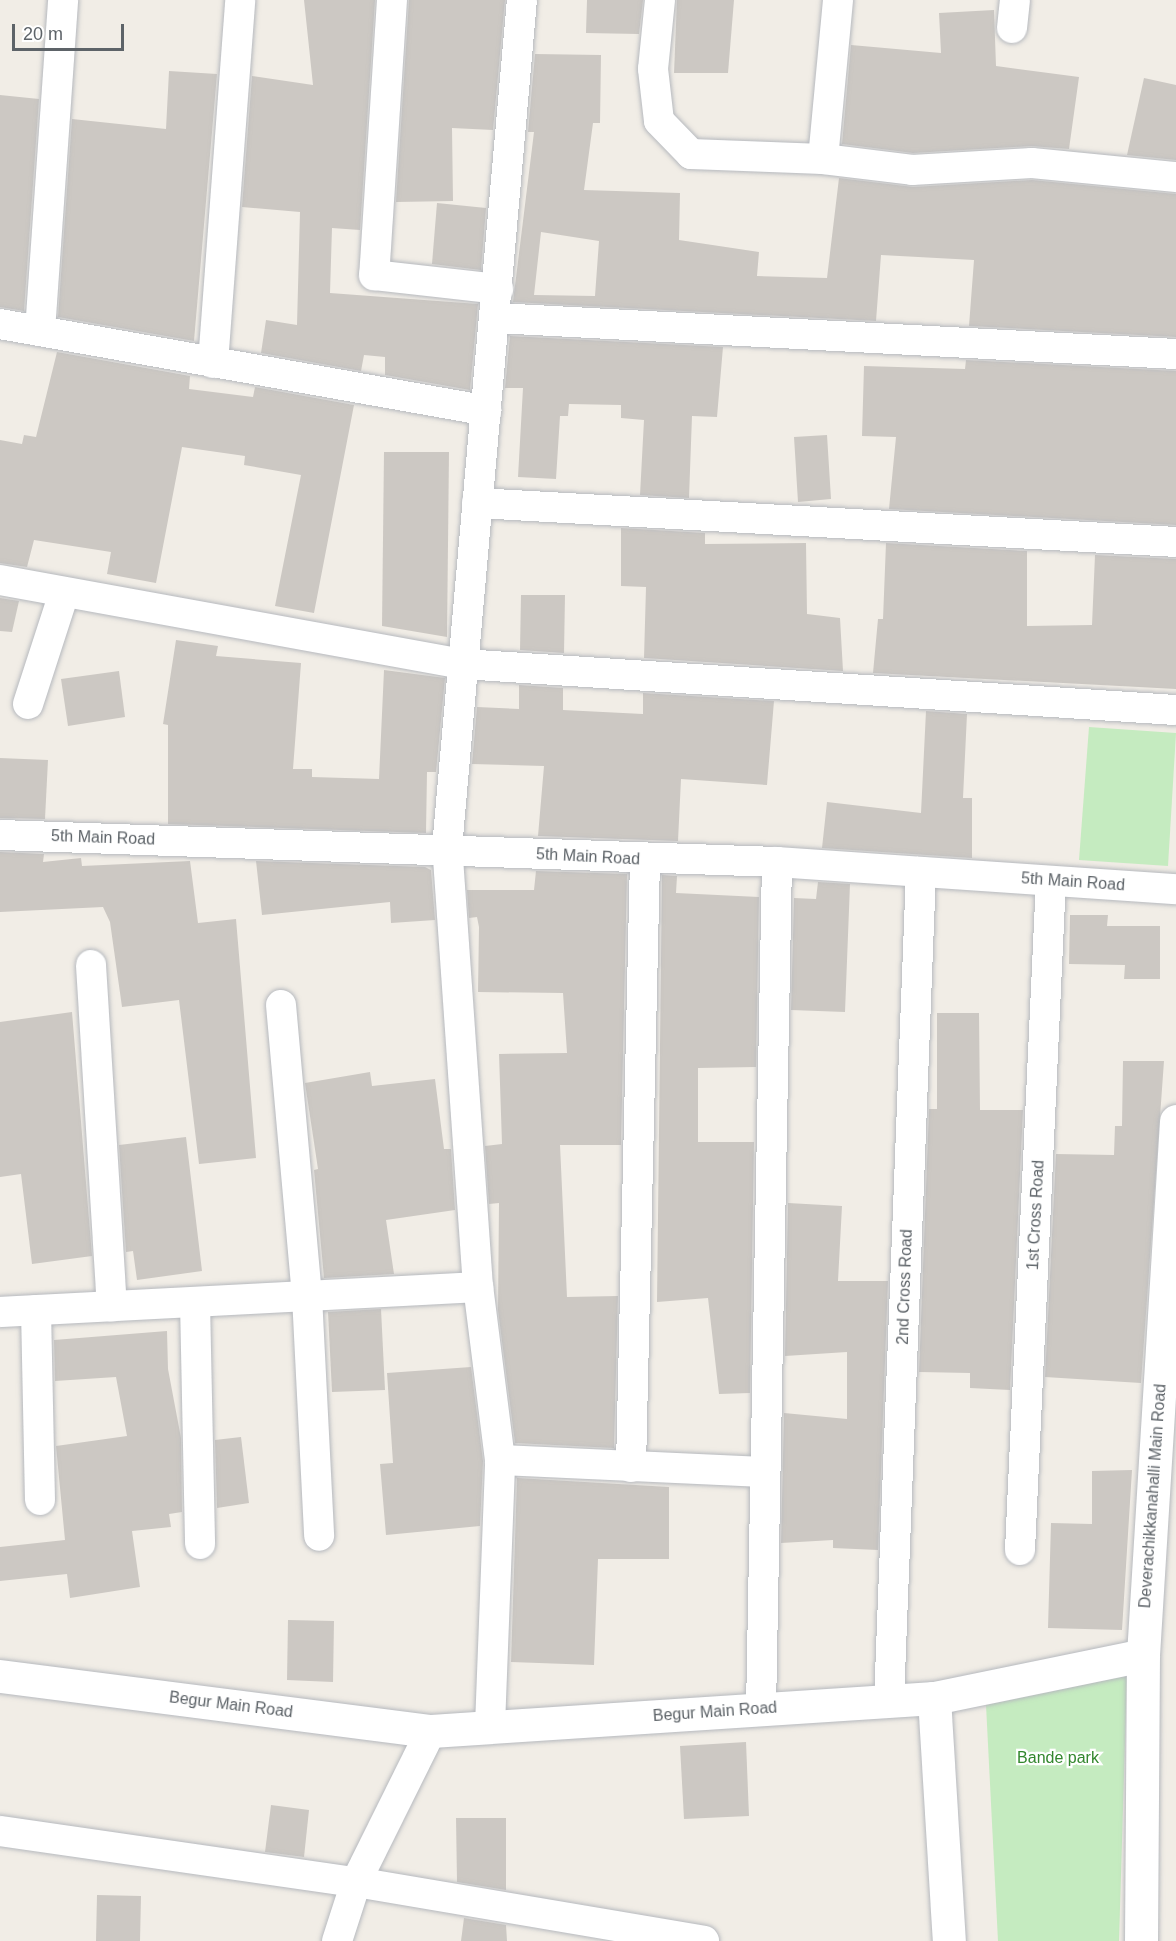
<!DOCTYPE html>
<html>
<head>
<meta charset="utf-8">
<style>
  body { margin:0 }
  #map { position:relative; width:1176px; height:1941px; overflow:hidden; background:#f1ede6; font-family:Arial,sans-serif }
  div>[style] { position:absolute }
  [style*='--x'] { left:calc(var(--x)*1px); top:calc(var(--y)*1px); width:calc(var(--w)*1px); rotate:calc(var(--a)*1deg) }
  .green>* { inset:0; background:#c5ebc0 }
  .building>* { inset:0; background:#ccc8c3 }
  .roads { filter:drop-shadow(0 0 2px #b6b9be) drop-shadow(0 0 2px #b6b9be) }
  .minor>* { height:30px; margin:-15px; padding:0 15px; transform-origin:15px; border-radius:15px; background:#fff }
  .tertiary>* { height:33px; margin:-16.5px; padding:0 16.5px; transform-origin:16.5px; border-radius:16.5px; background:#fff }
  span { translate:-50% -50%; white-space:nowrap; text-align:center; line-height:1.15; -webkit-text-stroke:4.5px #fff; paint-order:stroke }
  .street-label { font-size:16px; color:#5d6368 }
  .park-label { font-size:16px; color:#32872d }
  .scale { position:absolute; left:12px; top:24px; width:112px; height:27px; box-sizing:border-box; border:3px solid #5d6368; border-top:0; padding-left:8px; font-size:18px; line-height:21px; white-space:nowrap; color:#5d6368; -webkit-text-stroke:4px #fff; paint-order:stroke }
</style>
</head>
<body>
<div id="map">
  <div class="green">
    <i style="clip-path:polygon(1089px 727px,1176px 733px,1168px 866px,1079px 860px)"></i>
    <i style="clip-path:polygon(1127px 1676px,1119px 1941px,998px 1941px,986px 1705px)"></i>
  </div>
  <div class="building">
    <i style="clip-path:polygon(304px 0,375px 0,360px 230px,332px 228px,330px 293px,478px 304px,470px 390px,385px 375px,385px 357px,364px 355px,361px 371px,261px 353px,266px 320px,297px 325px,300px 212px,242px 207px,252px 76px,313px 85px)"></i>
    <i style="clip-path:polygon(409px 0,505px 0,493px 130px,452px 128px,453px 201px,396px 202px)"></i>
    <i style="clip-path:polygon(587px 0,643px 0,639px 34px,586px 33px)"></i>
    <i style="clip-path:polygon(677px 0,734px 0,728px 73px,674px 73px)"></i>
    <i style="clip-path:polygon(994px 10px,996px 66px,1079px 77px,1069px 149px,1031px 146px,913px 153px,842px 144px,851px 45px,941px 53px,939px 13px)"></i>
    <i style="clip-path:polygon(evenodd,535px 54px,601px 55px,600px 123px,593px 123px,584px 190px,680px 193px,679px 240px,759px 252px,757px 276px,827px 278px,839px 178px,913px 187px,1032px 180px,1176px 194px,1176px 337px,969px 326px,974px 260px,881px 255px,876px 321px,513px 302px,534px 132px,528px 132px,535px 54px,541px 232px,599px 241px,595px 296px,534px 295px,541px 232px)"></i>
    <i style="clip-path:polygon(169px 71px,217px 74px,194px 341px,58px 317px,72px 119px,166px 129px)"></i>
    <i style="clip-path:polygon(1144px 78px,1176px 85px,1176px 160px,1127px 155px)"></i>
    <i style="clip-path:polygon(0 95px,39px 99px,24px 311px,0 307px)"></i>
    <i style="clip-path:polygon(437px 203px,486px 208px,481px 270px,432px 264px)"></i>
    <i style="clip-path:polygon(510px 336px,723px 347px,717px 417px,692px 416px,689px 498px,640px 495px,644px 420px,621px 418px,621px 405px,569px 404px,568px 416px,560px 416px,556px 479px,518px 477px,523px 388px,505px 388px)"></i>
    <i style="clip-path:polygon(57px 352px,190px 376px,189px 389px,253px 397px,255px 387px,354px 405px,314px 613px,275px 606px,301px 475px,244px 465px,245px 456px,182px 447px,156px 583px,107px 574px,111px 552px,34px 540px,27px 567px,0 563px,0 440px,22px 444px,24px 435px,36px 437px)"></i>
    <i style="clip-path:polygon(966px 360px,1176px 371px,1176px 525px,889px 509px,896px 437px,862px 436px,864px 366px,965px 369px)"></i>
    <i style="clip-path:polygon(827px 435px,831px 499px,798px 502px,794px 437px)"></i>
    <i style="clip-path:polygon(384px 452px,449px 452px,447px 637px,382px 626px)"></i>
    <i style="clip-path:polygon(621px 528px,705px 533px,705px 544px,806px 543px,807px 614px,840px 618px,843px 671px,644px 658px,646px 587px,621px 586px)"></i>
    <i style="clip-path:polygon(886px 543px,1027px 551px,1027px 626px,1092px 625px,1095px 555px,1176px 559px,1176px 689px,873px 673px,878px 619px,883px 619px)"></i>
    <i style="clip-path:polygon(521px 595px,565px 595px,564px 653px,520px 650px)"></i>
    <i style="clip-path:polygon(0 598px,19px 601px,12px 632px,0 631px)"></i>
    <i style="clip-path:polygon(176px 640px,218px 646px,216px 656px,301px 663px,293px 769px,312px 769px,312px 777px,379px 779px,384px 670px,445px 678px,436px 772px,427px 772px,426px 833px,168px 824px,168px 725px,163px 724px)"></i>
    <i style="clip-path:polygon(119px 671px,125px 717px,68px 726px,61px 679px)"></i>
    <i style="clip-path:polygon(519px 685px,563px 688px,563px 710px,643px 714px,643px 693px,774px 701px,767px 785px,681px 779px,678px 841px,538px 836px,544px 766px,472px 764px,477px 707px,519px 709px)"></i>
    <i style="clip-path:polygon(926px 711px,967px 714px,963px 798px,972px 798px,972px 858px,822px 848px,827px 802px,921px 813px)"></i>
    <i style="clip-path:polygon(0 758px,48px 760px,45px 819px,0 818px)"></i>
    <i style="clip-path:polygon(0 852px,44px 854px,43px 862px,81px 858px,82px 866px,190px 861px,198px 923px,236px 919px,256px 1158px,199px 1164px,179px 1000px,122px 1007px,110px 922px,103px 907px,0 912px)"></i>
    <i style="clip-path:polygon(256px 861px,425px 867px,431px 870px,435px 920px,391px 923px,390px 902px,262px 915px)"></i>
    <i style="clip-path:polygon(536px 871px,627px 874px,621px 1145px,560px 1145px,567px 1297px,618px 1296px,614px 1448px,515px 1443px,498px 1310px,499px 1203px,489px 1204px,485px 1146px,502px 1144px,499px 1054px,567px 1053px,563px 993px,478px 992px,479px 927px,477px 917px,469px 918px,467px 890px,534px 890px)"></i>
    <i style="clip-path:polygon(662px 875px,677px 876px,676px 893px,759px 897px,756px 1067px,698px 1068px,698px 1142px,754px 1142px,750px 1393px,719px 1394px,708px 1298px,657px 1302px)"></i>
    <i style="clip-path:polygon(818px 882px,850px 884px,845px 1012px,791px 1010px,794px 898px,816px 899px)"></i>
    <i style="clip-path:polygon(1070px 915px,1108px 915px,1107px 926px,1160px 926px,1160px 979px,1124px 979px,1125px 965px,1069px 964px)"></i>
    <i style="clip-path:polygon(72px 1012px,92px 1256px,32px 1264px,21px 1174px,0 1177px,0 1022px)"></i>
    <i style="clip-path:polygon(937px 1013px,979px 1013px,980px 1110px,1023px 1110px,1010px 1390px,970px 1388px,970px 1373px,919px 1372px,929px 1109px,937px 1109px)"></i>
    <i style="clip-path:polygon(1123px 1061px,1164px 1061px,1141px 1383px,1045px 1377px,1056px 1154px,1114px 1155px,1115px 1126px,1122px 1126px)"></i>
    <i style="clip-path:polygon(370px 1072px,372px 1086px,435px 1079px,444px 1149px,451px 1149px,455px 1210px,386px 1220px,394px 1274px,324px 1278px,314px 1170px,318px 1169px,305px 1083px)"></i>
    <i style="clip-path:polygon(186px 1137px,202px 1271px,137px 1280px,133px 1251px,126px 1252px,119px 1145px)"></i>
    <i style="clip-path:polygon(788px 1203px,842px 1206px,838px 1281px,888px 1281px,878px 1550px,833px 1548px,833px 1540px,781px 1543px,784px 1413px,847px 1419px,847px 1352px,785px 1356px)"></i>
    <i style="clip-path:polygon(381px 1309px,385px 1390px,332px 1392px,328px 1312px)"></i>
    <i style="clip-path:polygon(167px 1331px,168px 1369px,181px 1438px,182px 1512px,169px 1514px,171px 1527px,132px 1531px,140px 1587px,70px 1598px,67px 1574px,0 1581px,0 1547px,65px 1540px,56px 1446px,127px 1436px,116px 1377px,55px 1381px,54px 1340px)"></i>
    <i style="clip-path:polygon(471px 1367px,483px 1461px,480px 1526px,386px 1535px,380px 1464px,393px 1463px,387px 1373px)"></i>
    <i style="clip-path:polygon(241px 1437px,249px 1503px,217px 1508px,215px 1440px)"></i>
    <i style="clip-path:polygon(1132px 1470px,1122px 1630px,1048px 1628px,1051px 1523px,1092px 1524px,1092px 1471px)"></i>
    <i style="clip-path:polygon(517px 1478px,669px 1487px,669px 1559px,598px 1559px,594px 1665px,511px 1662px)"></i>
    <i style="clip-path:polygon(288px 1620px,334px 1621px,333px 1682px,287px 1680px)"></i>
    <i style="clip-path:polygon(746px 1742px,749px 1816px,684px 1819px,680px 1746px)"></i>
    <i style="clip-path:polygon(271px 1805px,309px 1810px,304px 1857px,265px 1852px)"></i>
    <i style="clip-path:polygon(456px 1818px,506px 1818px,506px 1890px,457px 1882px)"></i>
    <i style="clip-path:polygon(97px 1895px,141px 1896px,140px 1941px,96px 1941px)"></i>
    <i style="clip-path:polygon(464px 1918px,506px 1925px,507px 1941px,461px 1941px)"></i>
  </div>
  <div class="roads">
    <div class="minor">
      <i style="--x:392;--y:0;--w:276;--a:93.7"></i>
      <i style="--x:374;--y:275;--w:125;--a:6.4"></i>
      <i style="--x:660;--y:0;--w:69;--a:95.8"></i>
      <i style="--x:653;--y:69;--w:52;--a:83.4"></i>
      <i style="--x:659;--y:121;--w:46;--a:45.9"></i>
      <i style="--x:691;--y:154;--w:132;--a:2.2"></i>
      <i style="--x:823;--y:159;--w:90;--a:7"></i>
      <i style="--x:912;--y:170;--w:120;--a:-3.3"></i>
      <i style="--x:1032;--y:163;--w:145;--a:5.6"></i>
      <i style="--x:1012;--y:28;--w:28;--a:-84"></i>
      <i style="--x:823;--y:159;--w:160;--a:-84.6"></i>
      <i style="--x:496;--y:318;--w:681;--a:3.03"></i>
      <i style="--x:0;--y:324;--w:494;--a:10.1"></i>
      <i style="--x:40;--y:331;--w:332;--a:-86"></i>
      <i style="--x:213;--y:363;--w:364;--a:-85.7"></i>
      <i style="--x:477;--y:503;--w:700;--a:3.19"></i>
      <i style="--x:0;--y:580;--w:470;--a:10.3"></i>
      <i style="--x:462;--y:664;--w:715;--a:3.69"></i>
      <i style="--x:28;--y:704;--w:117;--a:-72"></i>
      <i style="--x:0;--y:835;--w:777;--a:1.99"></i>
      <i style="--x:777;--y:862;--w:400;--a:3.9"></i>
      <i style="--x:91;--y:965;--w:342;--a:86.5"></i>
      <i style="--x:281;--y:1005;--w:292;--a:84.9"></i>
      <i style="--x:307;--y:1296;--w:240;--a:87.1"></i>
      <i style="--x:195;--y:1302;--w:242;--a:88.8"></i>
      <i style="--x:36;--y:1310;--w:190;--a:88.8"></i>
      <i style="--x:0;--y:1312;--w:479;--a:-3"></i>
      <i style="--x:500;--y:1460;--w:265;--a:2.6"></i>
      <i style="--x:631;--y:1467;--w:607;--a:-88.68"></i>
      <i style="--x:1020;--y:1550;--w:670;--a:-87.35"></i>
      <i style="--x:889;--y:1701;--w:830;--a:-87.79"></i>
      <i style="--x:761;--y:1710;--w:848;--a:-88.92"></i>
      <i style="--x:490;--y:1726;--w:266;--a:-87.8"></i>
      <i style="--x:500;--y:1460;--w:174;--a:-97.2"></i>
      <i style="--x:478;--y:1287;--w:440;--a:-94"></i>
      <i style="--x:447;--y:848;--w:851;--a:-84.95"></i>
      <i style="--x:0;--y:1831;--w:360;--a:8.2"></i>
      <i style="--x:356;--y:1882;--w:353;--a:9.6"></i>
      <i style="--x:337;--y:1941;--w:62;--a:-72.1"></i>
      <i style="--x:356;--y:1882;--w:169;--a:-63.6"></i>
    </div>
    <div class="tertiary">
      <i style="--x:0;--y:1676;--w:434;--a:7.3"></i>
      <i style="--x:431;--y:1731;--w:504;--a:-3.75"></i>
      <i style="--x:934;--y:1698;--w:213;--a:-11.6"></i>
      <i style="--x:934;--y:1698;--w:243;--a:86.5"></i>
      <i style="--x:1141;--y:1941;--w:286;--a:-89.6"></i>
      <i style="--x:1143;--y:1655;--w:535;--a:-86.46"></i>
    </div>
  </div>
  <div class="street-label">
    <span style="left:103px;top:838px;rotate:2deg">5th Main Road</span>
    <span style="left:588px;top:857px;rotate:3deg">5th Main Road</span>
    <span style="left:1073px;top:882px;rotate:4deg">5th Main Road</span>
    <span style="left:1036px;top:1215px;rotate:-87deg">1st Cross Road</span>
    <span style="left:905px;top:1287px;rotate:-88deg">2nd Cross Road</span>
    <span style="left:1153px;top:1496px;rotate:-86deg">Deverachikkanahalli Main Road</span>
    <span style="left:231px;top:1705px;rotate:7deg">Begur Main Road</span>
    <span style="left:715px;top:1712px;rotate:-4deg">Begur Main Road</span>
  </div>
  <div class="park-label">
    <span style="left:1058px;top:1758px">Bande park</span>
  </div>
  <div class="scale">20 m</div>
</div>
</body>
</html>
